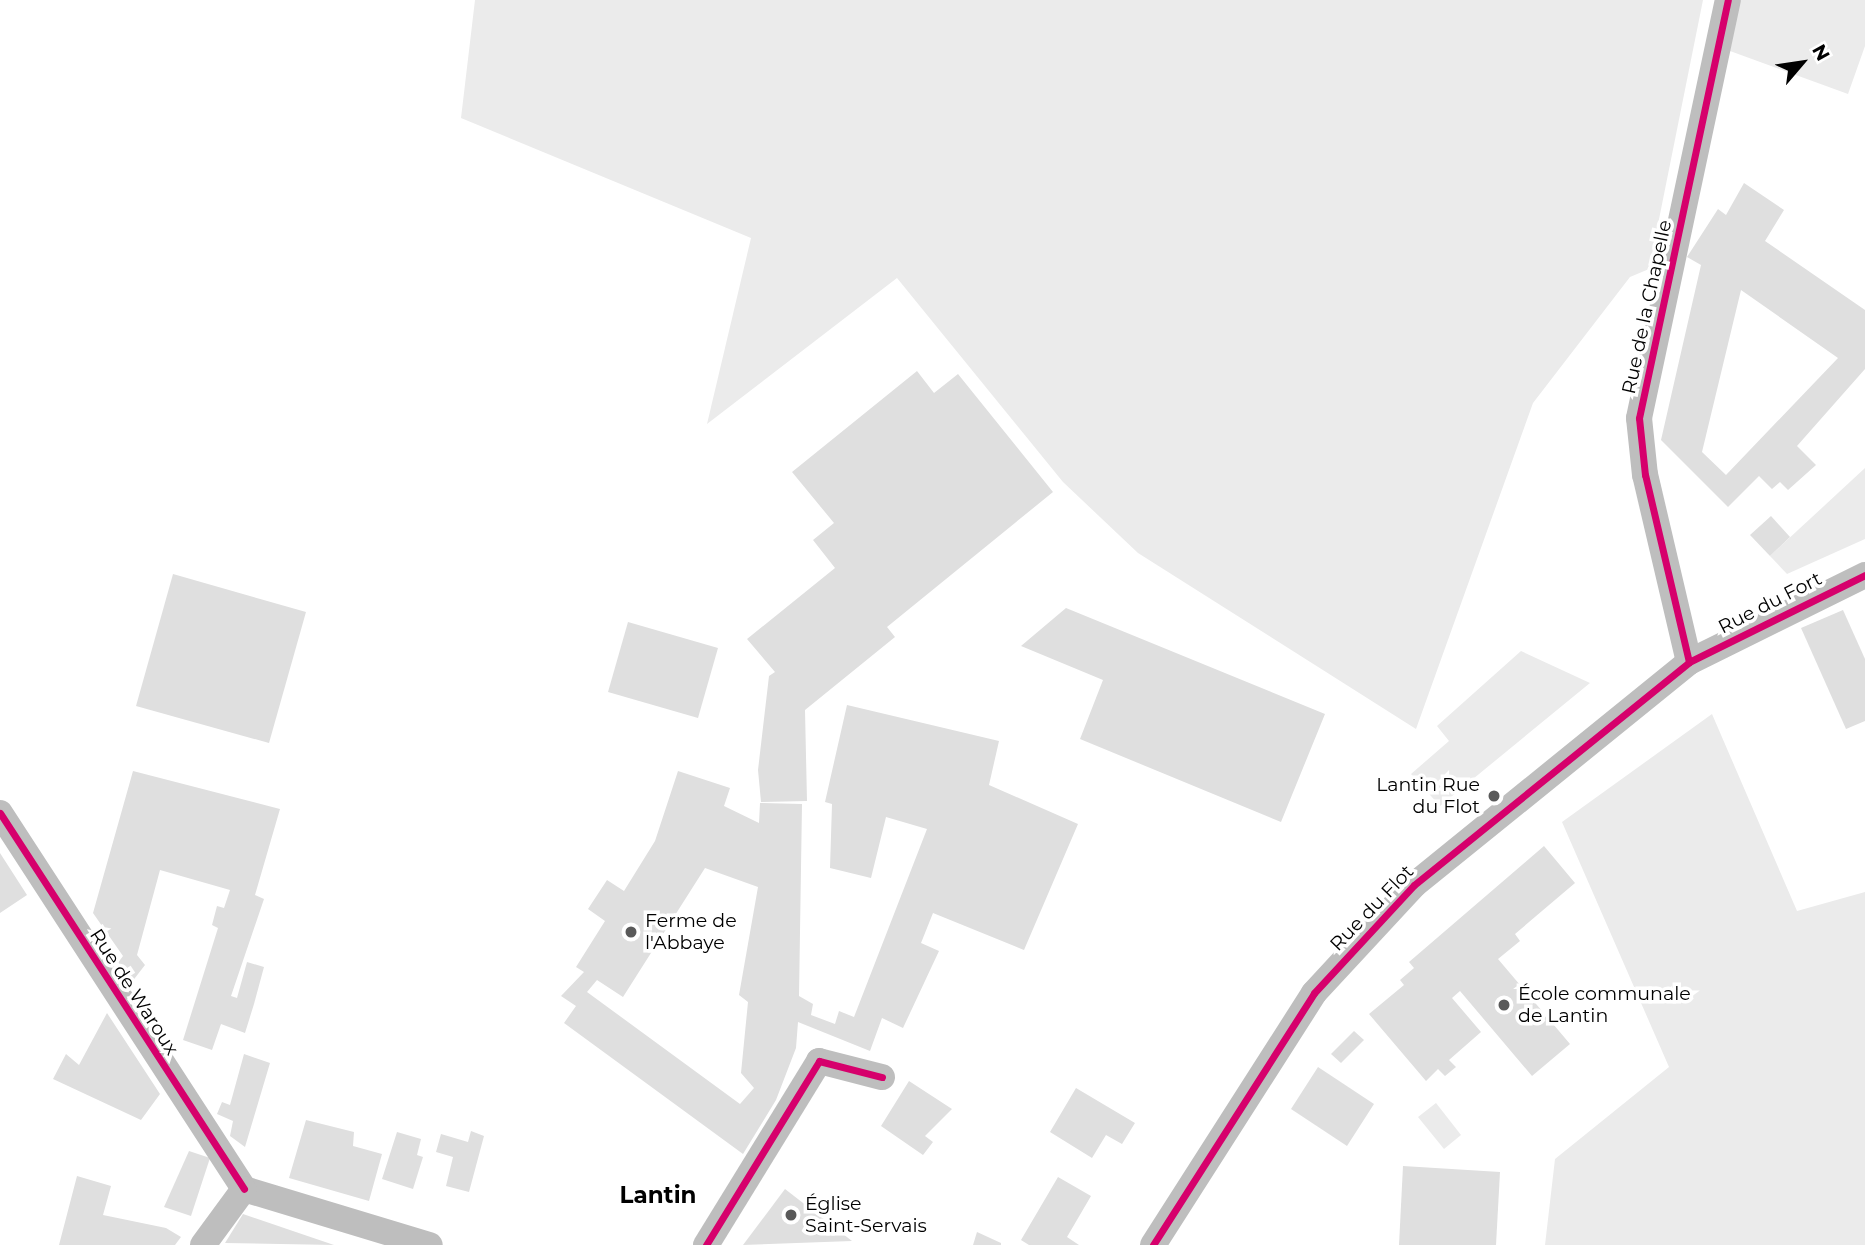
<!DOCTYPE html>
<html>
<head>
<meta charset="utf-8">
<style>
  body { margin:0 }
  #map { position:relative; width:1865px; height:1245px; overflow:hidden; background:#fff; font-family:Montserrat,sans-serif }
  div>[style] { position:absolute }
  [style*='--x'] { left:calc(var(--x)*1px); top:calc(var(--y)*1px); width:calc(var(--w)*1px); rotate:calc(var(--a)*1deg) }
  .green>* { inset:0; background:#ebebeb }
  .building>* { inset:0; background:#dfdfdf }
  .street>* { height:26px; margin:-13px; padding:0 13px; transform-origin:13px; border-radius:13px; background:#bebebe }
  .cycleway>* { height:7px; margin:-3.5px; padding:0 3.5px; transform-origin:3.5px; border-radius:3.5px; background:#d6006c }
  .dots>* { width:19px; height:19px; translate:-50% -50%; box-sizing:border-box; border:4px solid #fff; border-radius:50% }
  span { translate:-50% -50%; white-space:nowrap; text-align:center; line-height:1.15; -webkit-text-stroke:7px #fff; paint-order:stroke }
  .street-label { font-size:19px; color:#000 }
  .poi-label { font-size:19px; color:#000 }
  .right { translate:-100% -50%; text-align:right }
  .left { translate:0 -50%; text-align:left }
  .quarter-label { font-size:23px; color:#000; font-weight:700 }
  .north { position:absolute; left:1767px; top:28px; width:70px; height:70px; -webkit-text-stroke:5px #fff; paint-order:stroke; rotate:61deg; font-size:19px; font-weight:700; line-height:28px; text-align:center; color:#000 }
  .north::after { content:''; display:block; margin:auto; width:24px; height:32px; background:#000; clip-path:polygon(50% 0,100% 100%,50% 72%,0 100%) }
</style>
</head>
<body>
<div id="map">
  <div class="green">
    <i style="clip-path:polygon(475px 0,1703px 0,1649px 269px,1630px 277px,1533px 403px,1416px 729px,1138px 553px,1063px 482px,897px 278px,707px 424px,751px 238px,461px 118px)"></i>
    <i style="clip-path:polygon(1740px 0,1865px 0,1865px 46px,1848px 94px,1730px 51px)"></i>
    <i style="clip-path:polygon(1865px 468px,1865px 539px,1787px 574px,1770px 556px)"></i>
    <i style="clip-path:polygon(1521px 651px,1590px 683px,1440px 806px,1411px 774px,1449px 741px,1437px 726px)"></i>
    <i style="clip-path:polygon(1712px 714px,1797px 911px,1865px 892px,1865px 1245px,1545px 1245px,1555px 1159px,1669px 1067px,1562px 822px)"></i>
    <i style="clip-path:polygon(1436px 1103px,1461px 1135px,1444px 1149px,1418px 1117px)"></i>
  </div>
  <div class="building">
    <i style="clip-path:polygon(evenodd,1744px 183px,1784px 210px,1765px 241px,1865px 310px,1865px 369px,1797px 446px,1816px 465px,1788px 490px,1780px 482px,1772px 489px,1759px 476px,1728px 507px,1661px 440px,1701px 265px,1687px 257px,1718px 209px,1726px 215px,1744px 183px,1741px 290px,1838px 358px,1726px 475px,1702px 452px,1741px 290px)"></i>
    <i style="clip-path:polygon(917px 371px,934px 393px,958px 374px,1053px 492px,887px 627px,895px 637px,805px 710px,807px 801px,761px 802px,758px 770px,769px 676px,775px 672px,747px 639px,835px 568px,813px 540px,834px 523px,792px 472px)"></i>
    <i style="clip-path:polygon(1771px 516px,1790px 537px,1770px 556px,1750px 535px)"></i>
    <i style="clip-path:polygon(173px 574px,306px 612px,269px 743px,136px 706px)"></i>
    <i style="clip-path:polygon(1066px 608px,1325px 714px,1281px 822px,1080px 739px,1103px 680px,1021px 646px)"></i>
    <i style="clip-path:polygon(1843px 610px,1865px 659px,1865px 721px,1846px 729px,1801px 628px)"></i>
    <i style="clip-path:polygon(628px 622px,718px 648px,698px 718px,608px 692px)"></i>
    <i style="clip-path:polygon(evenodd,847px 705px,999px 741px,989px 785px,1078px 824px,1024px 950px,933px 913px,921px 943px,939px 951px,903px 1028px,882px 1018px,870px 1051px,798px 1022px,796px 1048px,776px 1100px,743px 1154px,564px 1023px,576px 1006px,561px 996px,584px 972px,576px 967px,605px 921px,588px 909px,607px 880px,624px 891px,655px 841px,678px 771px,730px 788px,724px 806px,759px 823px,760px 803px,802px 804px,799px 996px,813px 1004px,811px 1015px,835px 1024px,839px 1011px,854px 1017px,927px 829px,886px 817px,871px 878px,830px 868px,832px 804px,825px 802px,847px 705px,705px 868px,758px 887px,739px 995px,748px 1002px,741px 1073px,754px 1088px,740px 1104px,587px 992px,597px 980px,623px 997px,705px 868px)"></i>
    <i style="clip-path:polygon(133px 771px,280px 809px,255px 895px,264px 899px,231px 996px,237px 998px,247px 962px,264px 967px,254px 1004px,245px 1033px,221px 1024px,212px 1050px,183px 1040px,218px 928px,212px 925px,217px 906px,224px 908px,230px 890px,160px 870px,137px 955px,145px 965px,128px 987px,114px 968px,123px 956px,93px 913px)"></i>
    <i style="clip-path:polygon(1544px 846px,1575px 883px,1515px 934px,1520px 941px,1498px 959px,1570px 1044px,1532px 1076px,1460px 991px,1452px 998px,1481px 1032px,1449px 1060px,1456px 1067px,1445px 1076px,1438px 1069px,1426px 1081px,1369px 1014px,1404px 985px,1400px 980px,1414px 968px,1409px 962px)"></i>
    <i style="clip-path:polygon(0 853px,27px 895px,0 913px)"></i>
    <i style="clip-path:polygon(107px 1013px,160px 1094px,141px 1120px,53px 1079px,66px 1054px,79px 1065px)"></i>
    <i style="clip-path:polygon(1354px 1031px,1364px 1040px,1341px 1063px,1331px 1054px)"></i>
    <i style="clip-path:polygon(244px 1054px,270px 1063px,245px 1147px,230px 1136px,233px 1121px,217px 1114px,222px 1102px,230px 1105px)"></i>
    <i style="clip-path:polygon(1318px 1067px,1374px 1104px,1347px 1146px,1291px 1109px)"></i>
    <i style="clip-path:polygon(909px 1081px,952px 1109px,925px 1136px,933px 1142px,923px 1155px,881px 1126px)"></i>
    <i style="clip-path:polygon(1076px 1088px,1135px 1123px,1122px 1144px,1106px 1135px,1092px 1158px,1050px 1132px)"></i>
    <i style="clip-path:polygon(306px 1120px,354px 1132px,353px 1146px,382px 1154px,369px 1201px,289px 1178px)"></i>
    <i style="clip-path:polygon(471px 1131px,484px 1136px,469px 1192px,446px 1186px,453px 1157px,436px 1152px,441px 1134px,468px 1142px)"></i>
    <i style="clip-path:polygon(397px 1132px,421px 1139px,417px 1155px,423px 1157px,413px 1189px,382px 1179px)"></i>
    <i style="clip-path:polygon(189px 1151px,210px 1158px,191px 1216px,164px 1207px)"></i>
    <i style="clip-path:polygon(1403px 1166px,1500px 1172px,1496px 1245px,1399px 1245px)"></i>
    <i style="clip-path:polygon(77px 1176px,111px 1186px,103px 1215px,166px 1228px,181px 1237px,175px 1245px,59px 1245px)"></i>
    <i style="clip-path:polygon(1058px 1177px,1091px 1196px,1067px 1237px,1079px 1245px,1029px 1245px,1021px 1240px)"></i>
    <i style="clip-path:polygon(785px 1189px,852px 1241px,743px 1245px)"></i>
    <i style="clip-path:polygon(243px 1214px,334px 1245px,225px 1243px)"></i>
    <i style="clip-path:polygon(977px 1232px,1001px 1243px,1001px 1245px,973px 1245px)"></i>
  </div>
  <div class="street">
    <i style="--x:1689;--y:662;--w:192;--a:-103.2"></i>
    <i style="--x:1645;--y:475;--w:57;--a:-96"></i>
    <i style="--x:1639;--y:418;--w:427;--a:-78"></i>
    <i style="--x:0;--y:813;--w:448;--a:57"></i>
    <i style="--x:244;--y:1189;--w:194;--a:16.8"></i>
    <i style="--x:203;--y:1245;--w:69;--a:-53.8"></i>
    <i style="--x:706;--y:1245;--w:216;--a:-58.4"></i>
    <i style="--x:819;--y:1061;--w:65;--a:14.3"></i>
    <i style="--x:1153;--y:1245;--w:299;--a:-57.4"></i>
    <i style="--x:1314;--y:993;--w:147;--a:-47.2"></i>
    <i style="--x:1414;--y:885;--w:354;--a:-39"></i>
    <i style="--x:1689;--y:662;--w:196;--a:-26.3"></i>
  </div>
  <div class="cycleway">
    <i style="--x:1689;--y:662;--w:192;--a:-103.2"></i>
    <i style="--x:1645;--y:475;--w:57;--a:-96"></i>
    <i style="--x:1639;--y:418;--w:427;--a:-78"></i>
    <i style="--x:0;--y:813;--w:448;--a:57"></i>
    <i style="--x:706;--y:1245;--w:216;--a:-58.4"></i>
    <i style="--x:819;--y:1061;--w:65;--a:14.3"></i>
    <i style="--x:1153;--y:1245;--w:299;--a:-57.4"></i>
    <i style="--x:1314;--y:993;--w:147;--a:-47.2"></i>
    <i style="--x:1414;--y:885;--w:354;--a:-39"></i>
    <i style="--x:1689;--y:662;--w:196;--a:-26.3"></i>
  </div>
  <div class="dots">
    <i style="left:1494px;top:796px;background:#595959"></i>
    <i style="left:631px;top:932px;background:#595959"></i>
    <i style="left:1504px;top:1005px;background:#595959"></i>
    <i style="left:791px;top:1215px;background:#595959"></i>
  </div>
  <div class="street-label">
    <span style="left:1647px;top:307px;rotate:-78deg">Rue de la Chapelle</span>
    <span style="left:1770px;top:603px;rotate:-27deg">Rue du Fort</span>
    <span style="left:1372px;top:908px;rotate:-46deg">Rue du Flot</span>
    <span style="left:134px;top:992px;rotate:57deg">Rue de Waroux</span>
  </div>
  <div class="poi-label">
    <span class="right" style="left:1480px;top:796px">Lantin Rue<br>du Flot</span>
    <span class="left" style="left:645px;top:932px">Ferme de<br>l'Abbaye</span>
    <span class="left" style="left:1518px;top:1005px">École communale<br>de Lantin</span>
    <span class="left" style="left:805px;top:1215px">Église<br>Saint-Servais</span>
  </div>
  <div class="quarter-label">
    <span style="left:658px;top:1195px">Lantin</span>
  </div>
  <div class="north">N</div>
</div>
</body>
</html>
